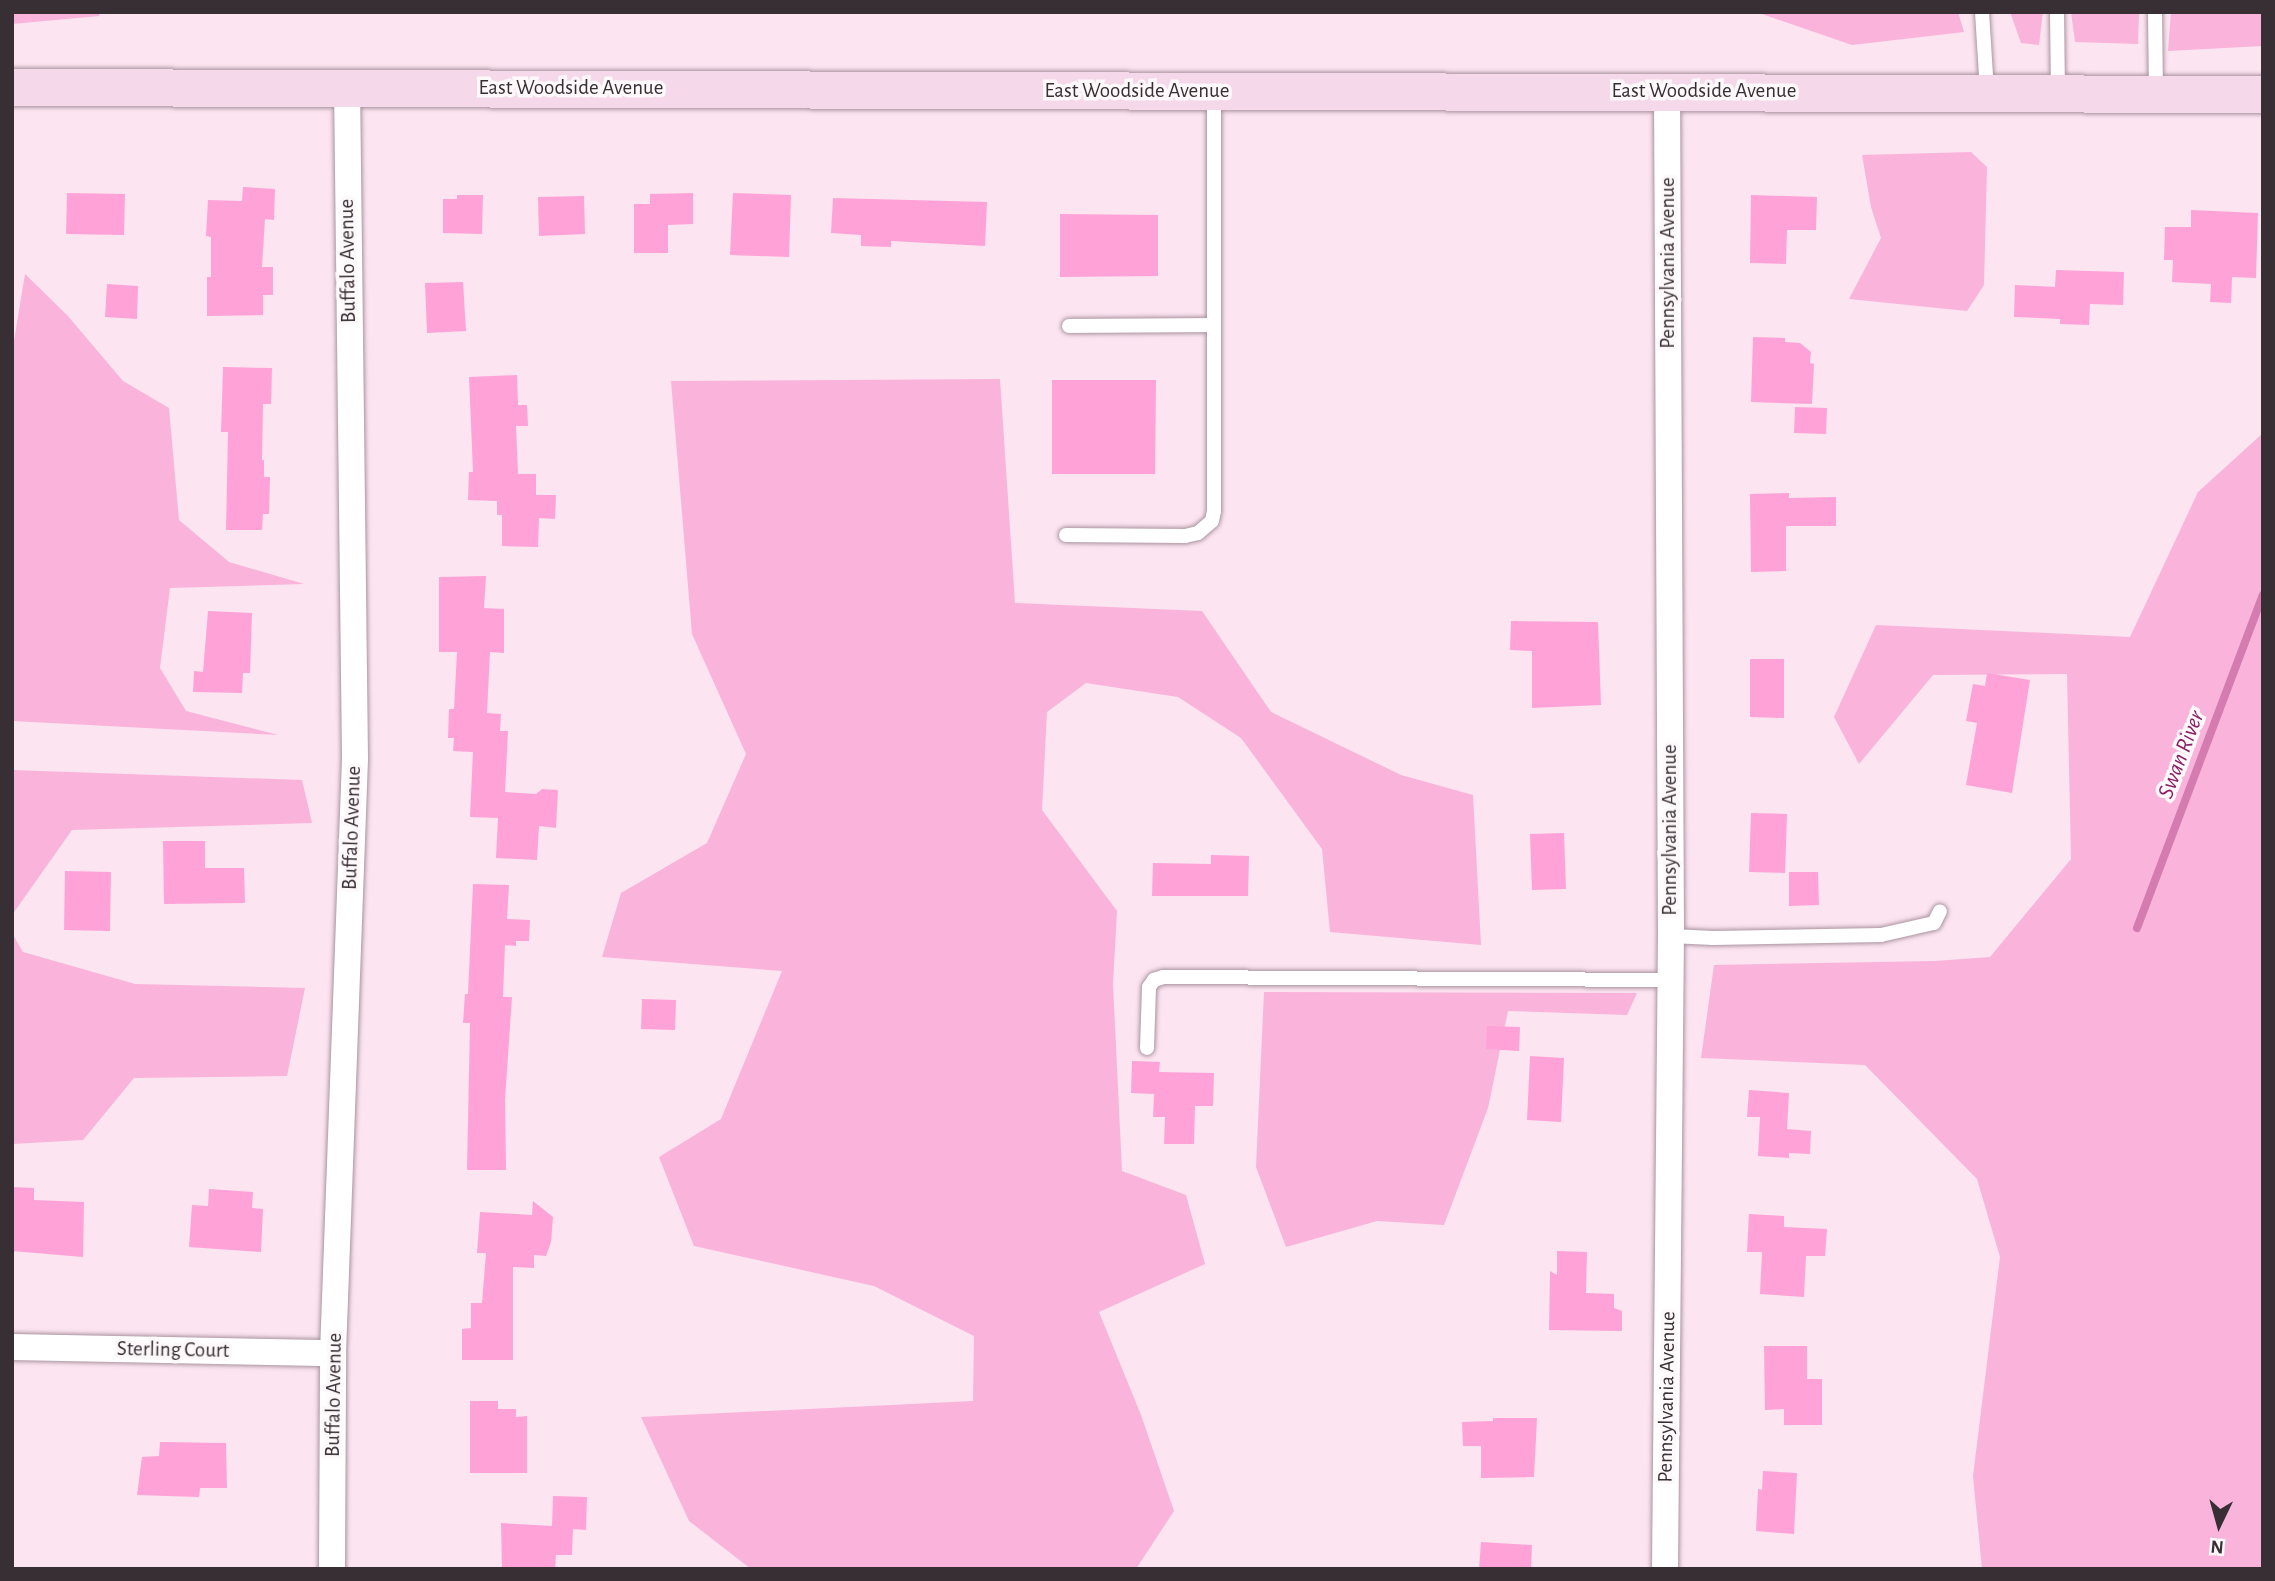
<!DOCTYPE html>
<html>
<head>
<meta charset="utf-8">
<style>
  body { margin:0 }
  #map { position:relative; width:2275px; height:1581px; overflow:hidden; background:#fce4f1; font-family:"Alegreya Sans",sans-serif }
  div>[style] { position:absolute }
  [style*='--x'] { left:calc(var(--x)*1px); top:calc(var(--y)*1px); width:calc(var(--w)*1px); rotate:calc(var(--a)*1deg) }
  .green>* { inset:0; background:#fab3db }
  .stream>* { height:8px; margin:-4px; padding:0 4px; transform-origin:4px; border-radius:4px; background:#d47bb0 }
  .building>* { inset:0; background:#ffa2d8 }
  .roads { filter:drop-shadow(0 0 2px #aa949f) drop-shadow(0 0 2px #aa949f) }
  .service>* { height:14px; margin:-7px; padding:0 7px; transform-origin:7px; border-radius:7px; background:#fff }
  .minor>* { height:26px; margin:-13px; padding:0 13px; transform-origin:13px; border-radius:13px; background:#fff }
  .secondary>* { height:37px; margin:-18.5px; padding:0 18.5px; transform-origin:18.5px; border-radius:18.5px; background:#f5d8e9 }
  span { translate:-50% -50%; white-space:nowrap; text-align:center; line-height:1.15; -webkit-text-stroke:7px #fdf8fa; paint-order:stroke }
  .street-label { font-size:21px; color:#382f34 }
  .water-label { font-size:23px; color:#891f66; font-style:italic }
  .frame { position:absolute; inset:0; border:14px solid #382f34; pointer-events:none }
  .north { position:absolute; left:2184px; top:1490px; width:70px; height:70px; -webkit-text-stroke:5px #fdf8fa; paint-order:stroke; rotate:185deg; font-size:19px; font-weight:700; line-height:28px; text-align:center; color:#382f34 }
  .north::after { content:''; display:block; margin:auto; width:24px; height:32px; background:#382f34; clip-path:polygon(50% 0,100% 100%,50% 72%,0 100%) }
</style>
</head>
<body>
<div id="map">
  <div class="green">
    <i style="clip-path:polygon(12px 12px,100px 12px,99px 16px,12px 24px)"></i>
    <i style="clip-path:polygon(1756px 12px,1958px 12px,1964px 32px,1852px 45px)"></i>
    <i style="clip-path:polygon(2010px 12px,2043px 12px,2039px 45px,2021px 43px)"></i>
    <i style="clip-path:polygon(2071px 12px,2139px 12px,2138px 44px,2075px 42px)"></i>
    <i style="clip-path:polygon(2171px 12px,2263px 12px,2263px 46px,2168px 51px)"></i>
    <i style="clip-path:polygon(1971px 152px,1987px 167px,1984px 285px,1967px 311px,1849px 299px,1881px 238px,1871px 207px,1862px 155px)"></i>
    <i style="clip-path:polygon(25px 274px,67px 315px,123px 381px,169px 408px,179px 520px,229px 562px,304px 584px,170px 588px,160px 668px,186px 711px,278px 735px,12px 721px,12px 353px)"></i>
    <i style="clip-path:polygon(1000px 379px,1015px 603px,1202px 611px,1271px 712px,1401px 775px,1473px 795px,1481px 945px,1330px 932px,1322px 849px,1241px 738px,1178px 697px,1086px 683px,1047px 712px,1042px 810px,1117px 911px,1113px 984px,1122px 1171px,1186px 1195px,1205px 1264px,1099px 1312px,1141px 1415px,1174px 1511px,1136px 1569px,751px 1569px,689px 1521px,641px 1417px,973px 1401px,974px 1336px,874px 1286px,694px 1246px,659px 1157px,721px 1119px,782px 971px,602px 957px,621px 893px,707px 843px,746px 754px,692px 634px,671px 381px)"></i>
    <i style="clip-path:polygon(2263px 433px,2263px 1569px,1982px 1569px,1973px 1476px,2000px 1257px,1977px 1179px,1865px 1065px,1701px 1058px,1714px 965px,1935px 961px,1990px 957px,2071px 859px,2067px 674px,1933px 675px,1859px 764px,1834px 717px,1876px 625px,2130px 637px,2198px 492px)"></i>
    <i style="clip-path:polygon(12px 770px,302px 780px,312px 823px,72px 830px,12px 915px)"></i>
    <i style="clip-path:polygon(12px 933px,23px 952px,135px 984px,305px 988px,287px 1076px,134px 1078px,83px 1140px,12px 1144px)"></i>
    <i style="clip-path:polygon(1264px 992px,1637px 993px,1627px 1015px,1508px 1011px,1488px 1108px,1444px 1225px,1377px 1221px,1286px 1247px,1256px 1167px)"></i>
  </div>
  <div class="stream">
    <i style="--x:2137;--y:928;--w:356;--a:-69.3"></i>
  </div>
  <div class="building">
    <i style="clip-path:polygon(243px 187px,275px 189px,274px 220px,265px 219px,262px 267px,273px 267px,273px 295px,263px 295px,263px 315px,207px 316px,207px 277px,211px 277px,211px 237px,206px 236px,208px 200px,242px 201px)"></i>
    <i style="clip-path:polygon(67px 193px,125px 194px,124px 235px,66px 234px)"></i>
    <i style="clip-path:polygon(693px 193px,693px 224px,668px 225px,668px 253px,634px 253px,634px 204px,650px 204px,650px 194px)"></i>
    <i style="clip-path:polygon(733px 193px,791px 195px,789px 257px,730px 255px)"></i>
    <i style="clip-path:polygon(457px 195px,483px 195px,482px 234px,443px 233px,443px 199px,457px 199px)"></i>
    <i style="clip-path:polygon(1751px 195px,1817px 197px,1816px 230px,1787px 230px,1786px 264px,1750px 263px)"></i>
    <i style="clip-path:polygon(584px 196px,585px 234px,539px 236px,538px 197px)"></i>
    <i style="clip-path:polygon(833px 198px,987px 202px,985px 246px,891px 241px,891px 247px,861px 246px,861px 235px,831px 233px)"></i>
    <i style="clip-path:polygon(2191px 210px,2258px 213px,2256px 278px,2232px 277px,2231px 303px,2210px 302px,2211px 284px,2172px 282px,2173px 260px,2164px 260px,2165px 227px,2191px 227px)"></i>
    <i style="clip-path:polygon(1060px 214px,1158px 215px,1158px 276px,1060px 277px)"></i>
    <i style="clip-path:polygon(2056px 270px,2124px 272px,2123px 305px,2090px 304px,2089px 325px,2060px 324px,2060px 319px,2014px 317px,2015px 285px,2055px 287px)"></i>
    <i style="clip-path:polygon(463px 282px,466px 331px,427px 333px,425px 283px)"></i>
    <i style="clip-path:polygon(107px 284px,138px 286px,137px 319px,105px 317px)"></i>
    <i style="clip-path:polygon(1753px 337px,1785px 338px,1785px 342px,1800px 343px,1811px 352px,1810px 363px,1814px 364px,1812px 404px,1751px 402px)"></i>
    <i style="clip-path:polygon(223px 367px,272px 368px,271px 404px,263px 404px,262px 460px,264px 460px,264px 477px,270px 477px,269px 514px,263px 514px,262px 530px,226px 530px,228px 432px,221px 432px)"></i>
    <i style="clip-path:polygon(517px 375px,518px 405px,527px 405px,528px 426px,516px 426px,518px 474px,536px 474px,536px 495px,556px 495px,555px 519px,539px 518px,538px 547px,502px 546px,502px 515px,497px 515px,497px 501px,468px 500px,469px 472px,473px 472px,469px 377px)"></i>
    <i style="clip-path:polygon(1052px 380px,1156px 380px,1155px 474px,1052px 474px)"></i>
    <i style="clip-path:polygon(1795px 407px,1827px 408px,1826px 434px,1794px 433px)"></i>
    <i style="clip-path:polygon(1789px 493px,1789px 498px,1836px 497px,1836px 526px,1786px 526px,1786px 571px,1751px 572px,1750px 494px)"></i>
    <i style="clip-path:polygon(486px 576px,484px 608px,504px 609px,504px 653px,490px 652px,487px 713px,501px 714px,500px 731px,508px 731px,505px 792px,536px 794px,542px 789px,558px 790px,556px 828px,539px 826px,537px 860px,496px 858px,498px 818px,470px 817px,473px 752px,453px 751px,454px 738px,448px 738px,449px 709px,454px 709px,457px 652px,439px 652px,439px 577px)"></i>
    <i style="clip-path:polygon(208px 611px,252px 613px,250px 673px,243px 673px,242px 693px,193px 692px,194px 671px,203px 672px)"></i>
    <i style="clip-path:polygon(1511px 621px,1598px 622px,1601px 705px,1532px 708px,1532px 651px,1510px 650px)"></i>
    <i style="clip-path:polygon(1750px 659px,1784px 659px,1784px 718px,1750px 717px)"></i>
    <i style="clip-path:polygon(1987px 673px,2030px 680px,2012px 793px,1966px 785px,1977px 723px,1966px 721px,1973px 684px,1985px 686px)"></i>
    <i style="clip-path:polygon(1751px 813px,1787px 814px,1785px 873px,1749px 872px)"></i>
    <i style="clip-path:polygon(1564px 833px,1566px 889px,1532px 890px,1530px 834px)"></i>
    <i style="clip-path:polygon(163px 841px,205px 841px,205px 868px,244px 868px,245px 903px,164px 904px)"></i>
    <i style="clip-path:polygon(1211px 855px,1249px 856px,1248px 896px,1152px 896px,1153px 863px,1211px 864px)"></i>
    <i style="clip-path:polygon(65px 871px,111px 872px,110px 931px,64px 930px)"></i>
    <i style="clip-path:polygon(1789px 872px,1818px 872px,1819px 905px,1789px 906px)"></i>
    <i style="clip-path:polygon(473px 884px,509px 885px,507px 919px,530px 920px,529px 941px,516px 941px,516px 946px,505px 945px,503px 997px,512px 997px,505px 1100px,506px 1170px,467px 1170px,470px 1023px,463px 1023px,465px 994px,468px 994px)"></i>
    <i style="clip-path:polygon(642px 999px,676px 1000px,675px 1030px,641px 1029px)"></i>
    <i style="clip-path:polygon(1487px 1026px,1520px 1027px,1519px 1051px,1486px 1049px)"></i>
    <i style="clip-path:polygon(1530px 1056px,1564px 1058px,1561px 1122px,1527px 1120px)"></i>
    <i style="clip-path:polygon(1132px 1061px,1160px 1062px,1159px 1072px,1214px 1073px,1213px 1106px,1195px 1106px,1194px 1144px,1164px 1144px,1165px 1117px,1153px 1117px,1154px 1094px,1131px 1093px)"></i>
    <i style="clip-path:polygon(1749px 1090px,1789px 1093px,1787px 1129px,1811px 1131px,1810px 1154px,1789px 1153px,1789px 1158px,1758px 1156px,1760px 1117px,1747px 1117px)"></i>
    <i style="clip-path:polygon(12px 1187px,34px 1188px,34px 1200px,84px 1202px,83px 1257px,12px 1251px)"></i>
    <i style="clip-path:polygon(209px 1189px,253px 1192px,252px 1208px,263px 1209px,261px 1252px,189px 1247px,192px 1205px,208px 1206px)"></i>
    <i style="clip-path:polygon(533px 1201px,553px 1217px,551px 1242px,546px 1256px,534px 1255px,534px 1268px,513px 1267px,513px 1360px,462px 1360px,462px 1329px,471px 1328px,471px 1303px,482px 1303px,486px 1253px,477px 1253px,480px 1212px,532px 1215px)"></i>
    <i style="clip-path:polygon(1749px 1214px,1784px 1216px,1784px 1227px,1827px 1229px,1825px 1256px,1806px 1256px,1804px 1297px,1760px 1294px,1762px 1252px,1747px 1252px)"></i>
    <i style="clip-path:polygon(1557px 1251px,1587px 1252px,1586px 1293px,1614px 1294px,1614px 1308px,1622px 1311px,1622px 1331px,1549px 1330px,1550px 1271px,1557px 1275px)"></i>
    <i style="clip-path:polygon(1764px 1346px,1807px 1346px,1807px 1379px,1822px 1379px,1822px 1425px,1784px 1425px,1784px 1409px,1765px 1410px)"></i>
    <i style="clip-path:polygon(470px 1401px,498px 1401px,498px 1409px,516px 1409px,516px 1417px,527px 1416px,527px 1473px,470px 1473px)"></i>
    <i style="clip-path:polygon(1493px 1418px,1537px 1418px,1534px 1477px,1481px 1478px,1481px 1446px,1463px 1446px,1462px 1422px,1493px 1421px)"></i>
    <i style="clip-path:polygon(160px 1442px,226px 1443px,227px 1488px,200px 1488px,199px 1497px,137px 1495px,142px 1457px,159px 1456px)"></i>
    <i style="clip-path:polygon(1763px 1471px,1797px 1473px,1794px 1534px,1756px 1531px,1758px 1489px,1762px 1490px)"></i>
    <i style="clip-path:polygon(553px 1496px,587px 1497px,586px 1530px,573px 1529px,572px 1555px,556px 1555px,555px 1569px,502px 1569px,501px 1523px,552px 1526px)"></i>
    <i style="clip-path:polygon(1481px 1542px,1532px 1545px,1531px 1569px,1479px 1569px)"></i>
  </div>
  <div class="roads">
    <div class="service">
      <i style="--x:1982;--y:12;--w:79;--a:86.4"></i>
      <i style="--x:2057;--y:12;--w:79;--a:89.3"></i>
      <i style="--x:2155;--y:12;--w:80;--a:89.3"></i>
      <i style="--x:1069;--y:326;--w:145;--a:-0.4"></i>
      <i style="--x:1066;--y:535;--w:119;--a:0.5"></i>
      <i style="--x:1185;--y:536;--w:13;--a:-13"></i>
      <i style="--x:1198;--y:533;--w:18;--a:-41"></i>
      <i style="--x:1212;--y:521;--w:10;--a:-79"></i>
      <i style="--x:1214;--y:511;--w:419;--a:-90"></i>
      <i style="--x:1671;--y:936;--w:42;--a:2.7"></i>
      <i style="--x:1713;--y:938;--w:168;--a:-1"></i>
      <i style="--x:1881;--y:935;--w:54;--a:-12.8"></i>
      <i style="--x:1934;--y:923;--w:13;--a:-63"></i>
      <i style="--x:1147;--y:1048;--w:61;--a:-88.1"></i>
      <i style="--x:1149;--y:987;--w:9;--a:-54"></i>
      <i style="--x:1154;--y:980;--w:9;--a:-18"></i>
      <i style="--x:1163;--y:977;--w:508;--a:0.34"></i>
    </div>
    <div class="minor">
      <i style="--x:12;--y:1347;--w:321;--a:1.1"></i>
      <i style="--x:332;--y:1569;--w:216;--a:-89.7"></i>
      <i style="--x:333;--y:1353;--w:595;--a:-87.88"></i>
      <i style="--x:355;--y:758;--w:671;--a:-90.68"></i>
      <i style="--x:1665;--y:1569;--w:633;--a:-89.46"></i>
      <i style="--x:1671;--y:936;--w:845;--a:-90.27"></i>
    </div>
    <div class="secondary">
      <i style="--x:12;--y:87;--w:2251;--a:0.18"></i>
    </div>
  </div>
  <div class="street-label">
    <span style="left:571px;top:88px">East Woodside Avenue</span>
    <span style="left:1137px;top:91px">East Woodside Avenue</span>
    <span style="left:1704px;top:91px">East Woodside Avenue</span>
    <span style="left:348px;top:261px;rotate:-91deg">Buffalo Avenue</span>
    <span style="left:1668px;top:263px;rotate:-90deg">Pennsylvania Avenue</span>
    <span style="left:352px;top:828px;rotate:-88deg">Buffalo Avenue</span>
    <span style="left:1670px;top:830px;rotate:-90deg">Pennsylvania Avenue</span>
    <span style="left:173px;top:1350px;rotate:1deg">Sterling Court</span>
    <span style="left:334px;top:1395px;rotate:-89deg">Buffalo Avenue</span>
    <span style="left:1667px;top:1397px;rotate:-89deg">Pennsylvania Avenue</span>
  </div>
  <div class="water-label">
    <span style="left:2182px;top:755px;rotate:-69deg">Swan River</span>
  </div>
  <div class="frame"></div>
  <div class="north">N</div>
</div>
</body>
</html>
